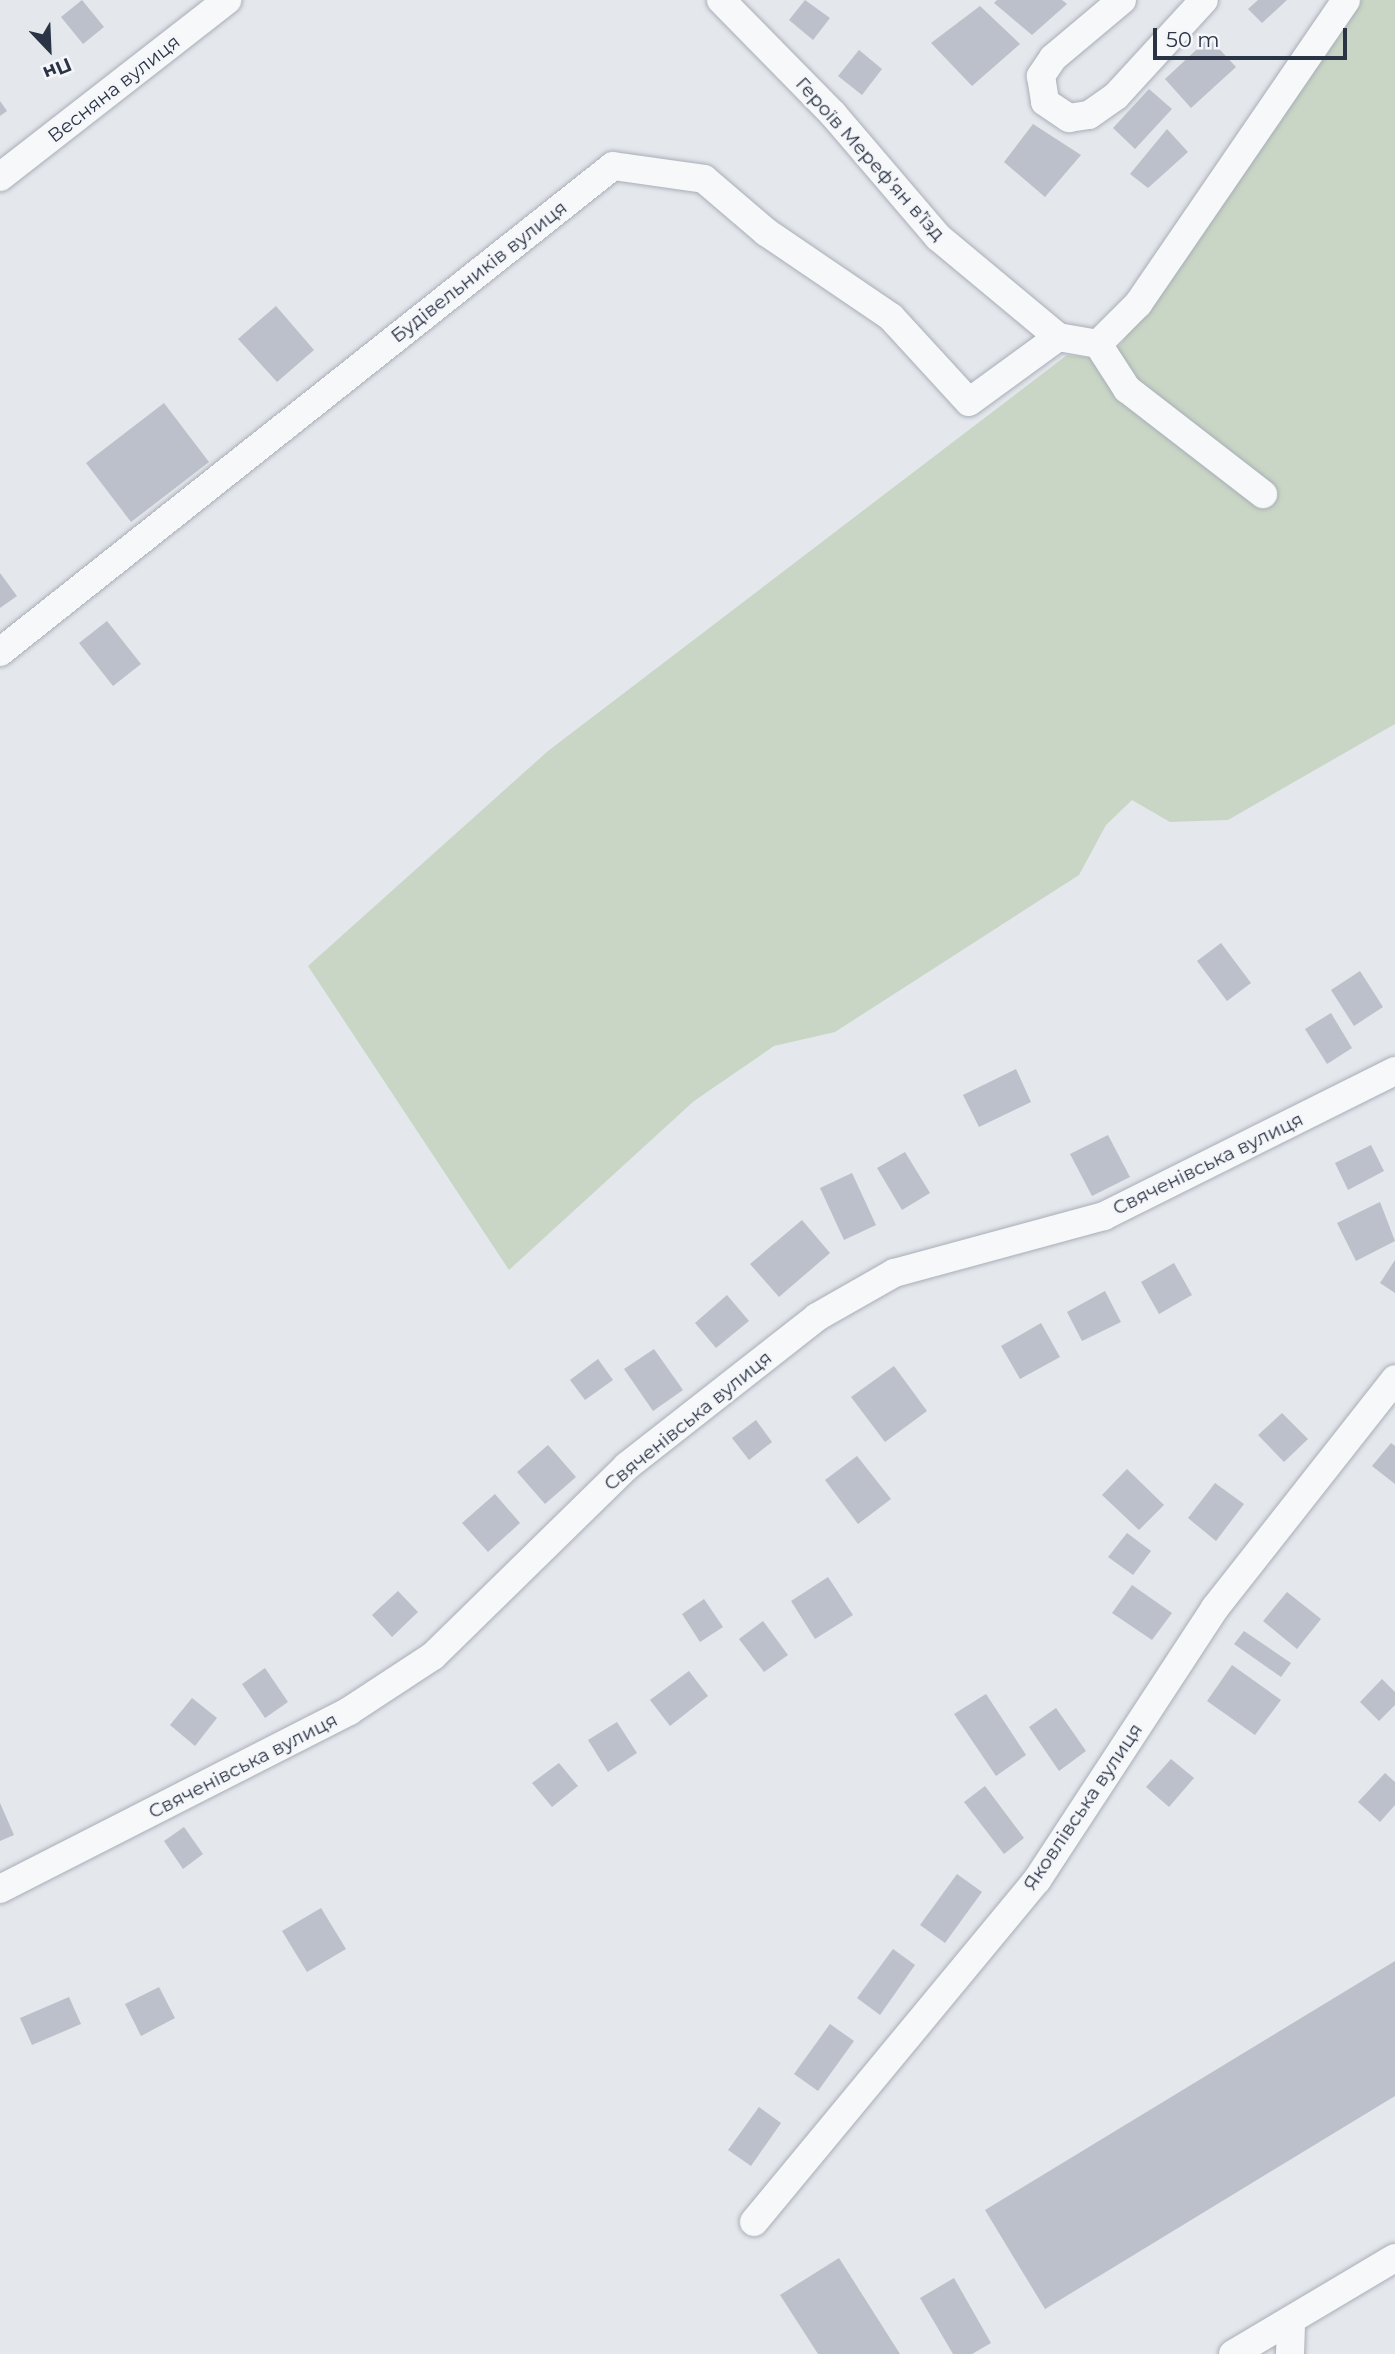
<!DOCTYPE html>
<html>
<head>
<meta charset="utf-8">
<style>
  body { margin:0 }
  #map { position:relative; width:1395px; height:2354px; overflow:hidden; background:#e4e7ec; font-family:Montserrat,sans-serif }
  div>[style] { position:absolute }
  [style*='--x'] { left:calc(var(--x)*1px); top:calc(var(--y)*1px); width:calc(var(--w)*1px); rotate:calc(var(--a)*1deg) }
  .green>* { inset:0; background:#c9d6c5 }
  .building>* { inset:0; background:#bbc0ca }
  .roads { filter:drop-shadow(0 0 2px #a9aeb7) drop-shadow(0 0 2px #a9aeb7) }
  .minor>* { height:28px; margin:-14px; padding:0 14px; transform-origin:14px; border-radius:14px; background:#f7f8fa }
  span { translate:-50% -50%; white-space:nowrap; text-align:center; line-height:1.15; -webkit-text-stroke:5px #f4f6f9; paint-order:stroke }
  .street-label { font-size:19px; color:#2b3445 }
  .north { position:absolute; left:14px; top:14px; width:70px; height:70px; -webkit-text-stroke:5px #f4f6f9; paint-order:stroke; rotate:157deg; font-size:19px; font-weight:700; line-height:28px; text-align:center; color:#2b3445 }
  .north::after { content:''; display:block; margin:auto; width:24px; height:32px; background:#2b3445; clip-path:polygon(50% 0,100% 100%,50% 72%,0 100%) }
  .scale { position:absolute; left:1153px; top:28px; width:194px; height:32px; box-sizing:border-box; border:4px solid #2b3445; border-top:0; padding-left:9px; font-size:21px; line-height:24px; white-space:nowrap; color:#2b3445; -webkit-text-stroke:5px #f4f6f9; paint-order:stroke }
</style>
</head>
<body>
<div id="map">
  <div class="green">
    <i style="clip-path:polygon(1357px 0,1395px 0,1395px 724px,1228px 820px,1170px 822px,1132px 800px,1106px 825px,1079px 875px,835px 1032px,774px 1046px,694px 1101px,509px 1270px,308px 966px,548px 751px,1067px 355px,1110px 360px)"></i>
  </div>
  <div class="building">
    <i style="clip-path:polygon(82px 0,104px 27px,83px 44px,61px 17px)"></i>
    <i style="clip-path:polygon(805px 0,830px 18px,813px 40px,789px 20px)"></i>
    <i style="clip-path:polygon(997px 0,1062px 0,1067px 4px,1032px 35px,994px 3px)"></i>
    <i style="clip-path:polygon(1258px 0,1287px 0,1262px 23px,1248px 9px)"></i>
    <i style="clip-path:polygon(980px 6px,1020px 44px,972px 86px,931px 43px)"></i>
    <i style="clip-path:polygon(1209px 38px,1236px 67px,1191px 108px,1165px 79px)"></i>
    <i style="clip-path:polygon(859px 50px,882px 69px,862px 95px,838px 76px)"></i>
    <i style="clip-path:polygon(1149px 89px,1172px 109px,1135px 149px,1113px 128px)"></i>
    <i style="clip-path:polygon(0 101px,7px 111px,0 116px)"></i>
    <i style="clip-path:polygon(1033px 124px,1081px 155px,1045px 197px,1004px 162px)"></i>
    <i style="clip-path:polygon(1167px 129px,1188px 152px,1148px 188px,1130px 174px)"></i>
    <i style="clip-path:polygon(276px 306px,314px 350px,277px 382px,238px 339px)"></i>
    <i style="clip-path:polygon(164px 403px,209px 462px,131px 522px,86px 463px)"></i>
    <i style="clip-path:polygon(0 573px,17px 596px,0 608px)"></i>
    <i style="clip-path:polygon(107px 621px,141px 664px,113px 686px,79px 643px)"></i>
    <i style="clip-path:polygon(1221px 943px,1251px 983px,1227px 1001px,1197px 961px)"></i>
    <i style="clip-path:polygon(1360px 971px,1383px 1007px,1354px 1026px,1331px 990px)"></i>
    <i style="clip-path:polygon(1331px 1013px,1352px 1048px,1327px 1064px,1305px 1029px)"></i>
    <i style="clip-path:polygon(1016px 1069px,1031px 1102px,979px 1127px,963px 1095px)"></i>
    <i style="clip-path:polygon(1108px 1135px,1130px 1177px,1092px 1196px,1070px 1154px)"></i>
    <i style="clip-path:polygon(1371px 1145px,1384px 1171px,1348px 1190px,1335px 1163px)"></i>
    <i style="clip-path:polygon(905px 1152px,930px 1193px,902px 1210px,877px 1168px)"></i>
    <i style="clip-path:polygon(852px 1173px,876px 1225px,844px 1240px,820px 1188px)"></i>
    <i style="clip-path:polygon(1380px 1202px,1395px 1241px,1356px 1261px,1337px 1223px)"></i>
    <i style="clip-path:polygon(802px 1220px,830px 1253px,779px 1297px,750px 1264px)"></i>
    <i style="clip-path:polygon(1395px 1260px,1395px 1293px,1380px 1283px)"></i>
    <i style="clip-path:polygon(1174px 1263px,1192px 1295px,1159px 1314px,1141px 1282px)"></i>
    <i style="clip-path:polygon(1105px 1291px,1121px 1322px,1082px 1341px,1067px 1312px)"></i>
    <i style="clip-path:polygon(727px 1295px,749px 1321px,716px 1348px,695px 1323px)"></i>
    <i style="clip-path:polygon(1041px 1323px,1060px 1357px,1020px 1379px,1001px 1346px)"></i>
    <i style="clip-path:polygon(654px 1349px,683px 1390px,653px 1411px,624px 1369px)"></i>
    <i style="clip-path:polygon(598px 1359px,613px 1380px,585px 1400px,570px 1380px)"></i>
    <i style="clip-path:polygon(894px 1366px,927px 1411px,885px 1442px,851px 1397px)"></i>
    <i style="clip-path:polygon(1282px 1413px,1308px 1439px,1284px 1462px,1258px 1435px)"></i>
    <i style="clip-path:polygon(756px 1420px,772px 1442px,749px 1460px,732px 1438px)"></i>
    <i style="clip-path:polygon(1391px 1443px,1395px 1446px,1395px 1484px,1372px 1466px)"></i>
    <i style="clip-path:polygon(548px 1445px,576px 1477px,545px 1504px,517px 1472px)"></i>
    <i style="clip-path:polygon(857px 1456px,891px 1499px,858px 1524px,825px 1480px)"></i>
    <i style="clip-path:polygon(1127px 1469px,1164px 1505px,1139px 1530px,1102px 1495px)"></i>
    <i style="clip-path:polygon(1215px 1483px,1244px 1504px,1216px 1541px,1188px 1518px)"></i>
    <i style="clip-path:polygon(495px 1494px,520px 1523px,488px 1552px,462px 1523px)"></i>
    <i style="clip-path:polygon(1127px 1533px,1151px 1551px,1133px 1575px,1108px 1557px)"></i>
    <i style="clip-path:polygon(828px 1577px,853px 1615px,815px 1639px,791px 1601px)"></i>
    <i style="clip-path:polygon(1132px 1585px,1172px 1613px,1152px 1640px,1112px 1613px)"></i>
    <i style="clip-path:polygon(398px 1591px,418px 1612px,392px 1637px,372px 1615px)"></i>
    <i style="clip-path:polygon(1287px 1592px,1321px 1619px,1297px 1649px,1263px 1621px)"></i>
    <i style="clip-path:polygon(704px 1599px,723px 1627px,700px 1642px,682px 1614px)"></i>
    <i style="clip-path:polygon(763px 1621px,788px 1655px,764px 1672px,739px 1639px)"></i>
    <i style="clip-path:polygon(1244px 1631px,1291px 1663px,1281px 1677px,1234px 1644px)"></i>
    <i style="clip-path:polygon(1232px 1665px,1281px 1700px,1255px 1735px,1207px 1701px)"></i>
    <i style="clip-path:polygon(265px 1668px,288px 1702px,265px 1718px,242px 1684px)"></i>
    <i style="clip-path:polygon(689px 1671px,708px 1696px,670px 1726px,650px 1700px)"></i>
    <i style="clip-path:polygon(1382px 1679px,1395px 1692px,1395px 1705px,1379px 1721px,1360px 1702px)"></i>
    <i style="clip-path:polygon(986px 1694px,1026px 1755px,996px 1776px,954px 1714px)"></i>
    <i style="clip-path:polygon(192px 1698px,217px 1718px,195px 1746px,170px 1725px)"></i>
    <i style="clip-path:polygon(1056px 1708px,1086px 1751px,1059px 1771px,1029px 1727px)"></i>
    <i style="clip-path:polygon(617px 1722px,637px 1753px,608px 1772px,588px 1740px)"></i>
    <i style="clip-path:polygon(1171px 1759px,1194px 1778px,1169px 1807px,1146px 1787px)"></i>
    <i style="clip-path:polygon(559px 1763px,578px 1786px,552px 1807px,532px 1783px)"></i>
    <i style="clip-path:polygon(1385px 1773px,1395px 1782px,1395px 1805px,1380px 1822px,1358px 1802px)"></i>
    <i style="clip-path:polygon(985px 1786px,1024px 1838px,1004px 1854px,964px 1802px)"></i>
    <i style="clip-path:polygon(0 1803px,14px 1835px,0 1841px)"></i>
    <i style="clip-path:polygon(184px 1827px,203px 1854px,183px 1869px,164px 1841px)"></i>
    <i style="clip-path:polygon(957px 1874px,982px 1892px,945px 1943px,920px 1925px)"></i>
    <i style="clip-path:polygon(321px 1908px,346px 1949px,307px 1972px,282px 1931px)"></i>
    <i style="clip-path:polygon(893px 1949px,915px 1965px,880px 2015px,857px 1998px)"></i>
    <i style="clip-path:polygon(1395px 1961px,1395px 2096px,1045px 2309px,985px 2210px)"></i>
    <i style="clip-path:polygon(159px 1987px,175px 2018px,141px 2036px,125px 2004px)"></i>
    <i style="clip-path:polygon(69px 1997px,81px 2024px,32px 2045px,20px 2018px)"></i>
    <i style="clip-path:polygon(830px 2024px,854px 2041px,818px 2091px,794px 2074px)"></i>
    <i style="clip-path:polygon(759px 2107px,781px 2123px,751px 2166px,728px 2150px)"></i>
    <i style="clip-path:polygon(839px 2258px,900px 2354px,818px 2354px,780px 2295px)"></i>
    <i style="clip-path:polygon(954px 2278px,991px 2343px,972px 2354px,953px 2354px,920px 2298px)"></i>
  </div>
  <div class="roads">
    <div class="minor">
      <i style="--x:721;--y:0;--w:160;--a:45.5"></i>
      <i style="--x:833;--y:114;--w:162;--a:49.5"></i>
      <i style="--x:938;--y:237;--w:156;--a:39.8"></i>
      <i style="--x:1058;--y:337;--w:41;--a:9.9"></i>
      <i style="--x:1098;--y:344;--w:57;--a:-45"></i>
      <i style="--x:1138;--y:304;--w:368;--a:-55.6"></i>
      <i style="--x:1122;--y:0;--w:90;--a:140"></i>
      <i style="--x:1053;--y:58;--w:22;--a:124"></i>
      <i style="--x:1041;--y:76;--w:26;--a:81"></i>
      <i style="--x:1045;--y:102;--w:29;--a:34"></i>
      <i style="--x:1069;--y:118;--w:20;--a:-9"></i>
      <i style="--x:1089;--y:115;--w:33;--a:-35"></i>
      <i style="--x:1116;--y:96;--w:130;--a:-47.5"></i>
      <i style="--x:0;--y:177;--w:288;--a:-37.9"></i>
      <i style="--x:1098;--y:344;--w:54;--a:57.2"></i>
      <i style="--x:1127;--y:389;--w:172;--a:37.7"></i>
      <i style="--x:0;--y:652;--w:782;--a:-38.41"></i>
      <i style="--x:613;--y:166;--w:92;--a:8.1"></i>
      <i style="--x:704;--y:179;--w:82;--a:40.5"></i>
      <i style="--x:766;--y:232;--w:151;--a:34.2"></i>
      <i style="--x:891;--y:317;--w:115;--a:47.5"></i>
      <i style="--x:969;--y:402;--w:110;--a:-36.1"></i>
      <i style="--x:0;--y:1889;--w:392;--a:-27"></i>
      <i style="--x:349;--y:1711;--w:100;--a:-33.2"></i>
      <i style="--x:433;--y:1656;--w:272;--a:-44.4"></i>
      <i style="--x:627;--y:1466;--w:241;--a:-38.1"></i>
      <i style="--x:817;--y:1317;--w:89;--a:-29.7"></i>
      <i style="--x:894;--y:1273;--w:218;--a:-15.2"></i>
      <i style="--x:1104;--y:1216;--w:325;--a:-26.5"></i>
      <i style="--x:754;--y:2222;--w:444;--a:-50.4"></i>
      <i style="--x:1037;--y:1880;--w:325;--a:-56.8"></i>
      <i style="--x:1215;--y:1608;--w:291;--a:-51.8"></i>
      <i style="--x:1233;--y:2354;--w:188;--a:-30.7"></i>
      <i style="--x:1290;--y:2354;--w:34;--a:-88"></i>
    </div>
  </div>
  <div class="street-label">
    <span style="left:114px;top:89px;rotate:-38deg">Весняна вулиця</span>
    <span style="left:870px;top:159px;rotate:48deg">Героїв Мерефʼян вʼїзд</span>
    <span style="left:479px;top:272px;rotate:-38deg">Будівельників вулиця</span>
    <span style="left:1208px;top:1164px;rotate:-26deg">Свяченівська вулиця</span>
    <span style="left:688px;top:1421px;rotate:-39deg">Свяченівська вулиця</span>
    <span style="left:243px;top:1766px;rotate:-27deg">Свяченівська вулиця</span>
    <span style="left:1083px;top:1807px;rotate:-56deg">Яковлівська вулиця</span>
  </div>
  <div class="north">Пн</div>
  <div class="scale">50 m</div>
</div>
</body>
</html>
